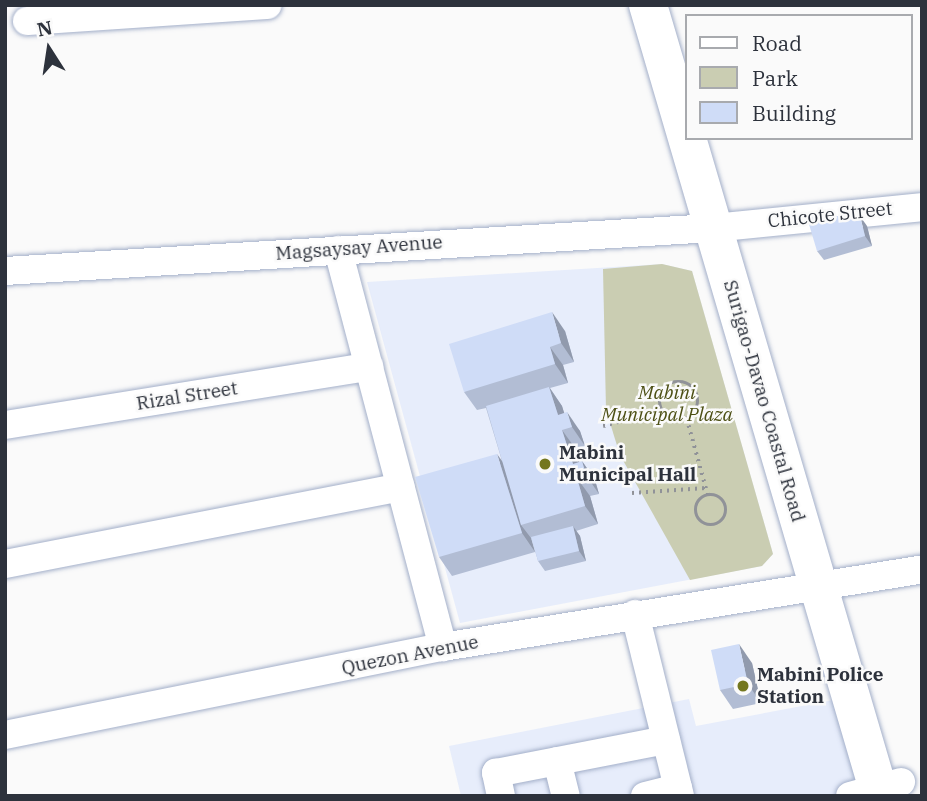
<!DOCTYPE html>
<html>
<head>
<meta charset="utf-8">
<style>
  body { margin:0 }
  #map { position:relative; width:927px; height:801px; overflow:hidden; background:#fafafa; font-family:"IBM Plex Serif",serif }
  div>[style] { position:absolute }
  [style*='--x'] { left:calc(var(--x)*1px); top:calc(var(--y)*1px); width:calc(var(--w)*1px); rotate:calc(var(--a)*1deg) }
  .built>* { inset:0; background:#e7edfb }
  .green>* { inset:0; background:#cacdb2 }
  .path>* { height:3.5px; margin-top:-1.75px; transform-origin:0; background:repeating-linear-gradient(90deg,#909298 0 2px,transparent 0 7px) }
  .path>.ring { margin:-1.75px; padding:0; box-sizing:content-box; background:none; border:3.5px solid #909298; border-radius:50% }
  .roads { filter:drop-shadow(0 0 2px #a3afc9) drop-shadow(0 0 2px #a3afc9) }
  .minor>* { height:28px; margin:-14px; padding:0 14px; transform-origin:14px; border-radius:14px; background:#fff }
  .highway>* { height:38px; margin:-19px; padding:0 19px; transform-origin:19px; border-radius:19px; background:#fff }
  .wall>* { inset:0; background:#b2bdd4 }
  .shaded-wall>* { inset:0; background:#919aad }
  .building>* { inset:0; background:#cfdcf7 }
  .dots>* { width:19px; height:19px; translate:-50% -50%; box-sizing:border-box; border:4px solid #fafafa; border-radius:50% }
  span { translate:-50% -50%; white-space:nowrap; text-align:center; line-height:1.15; -webkit-text-stroke:5px #fafafa; paint-order:stroke }
  .street-label { font-size:19px; color:#2d323c }
  .park-label { font-size:19px; color:#4c4f14; font-style:italic }
  .poi-label { font-size:19px; color:#2d323c; font-weight:700 }
  .left { translate:0 -50%; text-align:left }
  .frame { position:absolute; inset:0; border:7px solid #2d323c; pointer-events:none }
  .legend { position:absolute; left:685px; top:14px; width:228px; height:126px; box-sizing:border-box; background:#fafafa; border:2px solid #a8aaae; margin:0; padding:9px 12px; list-style:none; font-size:21px; color:#2d323c }
  .legend li { display:flex; align-items:center; gap:14px; height:35px }
  .legend b { width:35px; border:2px solid #a8aaae }
  .north { position:absolute; left:14px; top:14px; width:70px; height:70px; -webkit-text-stroke:5px #fafafa; paint-order:stroke; rotate:348deg; font-size:19px; font-weight:700; line-height:28px; text-align:center; color:#2d323c }
  .north::after { content:''; display:block; margin:auto; width:24px; height:32px; background:#2d323c; clip-path:polygon(50% 0,100% 100%,50% 72%,0 100%) }
</style>
</head>
<body>
<div id="map">
  <div class="built">
    <i style="clip-path:polygon(662px 264px,692px 271px,773px 554px,762px 566px,460px 623px,367px 282px)"></i>
    <i style="clip-path:polygon(689px 699px,696px 726px,839px 699px,868px 796px,461px 796px,449px 746px)"></i>
  </div>
  <div class="green">
    <i style="clip-path:polygon(662px 264px,692px 271px,773px 554px,762px 566px,690px 580px,620px 455px,606px 410px,603px 269px)"></i>
  </div>
  <div class="path">
    <i class="ring" style="left:660px;top:382px;width:34.5px;height:34.5px"></i>
    <i style="--x:687;--y:419;--w:79;--a:74.6"></i>
    <i style="--x:603;--y:426;--w:61;--a:-15.2"></i>
    <i style="--x:632;--y:493;--w:74;--a:-3.9"></i>
    <i class="ring" style="left:696px;top:495px;width:26.5px;height:26.5px"></i>
  </div>
  <div class="roads">
    <div class="minor">
      <i style="--x:27;--y:21;--w:241;--a:-3.8"></i>
      <i style="--x:338;--y:250;--w:411;--a:75.2"></i>
      <i style="--x:5;--y:271;--w:709;--a:-3.48"></i>
      <i style="--x:713;--y:228;--w:210;--a:-5.7"></i>
      <i style="--x:5;--y:425;--w:369;--a:-9.1"></i>
      <i style="--x:5;--y:564;--w:403;--a:-11"></i>
      <i style="--x:635;--y:614;--w:187;--a:76.1"></i>
      <i style="--x:5;--y:735;--w:447;--a:-11.4"></i>
      <i style="--x:443;--y:647;--w:485;--a:-9.2"></i>
      <i style="--x:557;--y:761;--w:36;--a:76"></i>
      <i style="--x:501;--y:796;--w:24;--a:-102"></i>
      <i style="--x:496;--y:773;--w:173;--a:-11"></i>
      <i style="--x:645;--y:796;--w:34;--a:-14"></i>
      <i style="--x:850;--y:796;--w:53;--a:-15.4"></i>
    </div>
    <div class="highway">
      <i style="--x:648;--y:5;--w:824;--a:73.65"></i>
    </div>
  </div>
  <div class="wall">
    <i style="clip-path:polygon(867px 226px,872px 246px,824px 260px,817px 251px)"></i>
    <i style="clip-path:polygon(565px 331px,574px 362px,563px 365px,568px 383px,550px 388px,562px 406px,564px 413px,580px 431px,585px 446px,575px 448px,579px 462px,582px 461px,595px 480px,599px 494px,590px 496px,598px 524px,576px 531px,580px 536px,586px 561px,545px 571px,538px 561px,532px 540px,531px 538px,535px 552px,452px 576px,439px 557px,502px 461px,486px 408px,477px 410px,464px 392px)"></i>
    <i style="clip-path:polygon(752px 663px,761px 703px,733px 709px,720px 690px)"></i>
  </div>
  <div class="shaded-wall">
    <i style="clip-path:polygon(860px 216px,867px 226px,872px 246px,865px 236px)"></i>
    <i style="clip-path:polygon(552px 312px,565px 331px,574px 362px,561px 343px)"></i>
    <i style="clip-path:polygon(550px 347px,563px 365px,568px 383px,555px 364px)"></i>
    <i style="clip-path:polygon(549px 387px,562px 406px,569px 428px,558px 415px)"></i>
    <i style="clip-path:polygon(567px 412px,580px 431px,585px 446px,572px 427px)"></i>
    <i style="clip-path:polygon(562px 430px,575px 448px,584px 476px,573px 464px)"></i>
    <i style="clip-path:polygon(497px 454px,510px 472px,521px 525px,531px 538px,535px 552px,522px 533px)"></i>
    <i style="clip-path:polygon(582px 461px,595px 480px,599px 494px,586px 475px)"></i>
    <i style="clip-path:polygon(577px 478px,590px 496px,598px 524px,585px 506px)"></i>
    <i style="clip-path:polygon(573px 526px,580px 536px,586px 561px,579px 551px)"></i>
    <i style="clip-path:polygon(739px 644px,752px 663px,761px 703px,748px 684px)"></i>
  </div>
  <div class="building">
    <i style="clip-path:polygon(812px 216px,860px 216px,865px 236px,817px 251px,808px 221px)"></i>
    <i style="clip-path:polygon(552px 312px,561px 343px,550px 347px,555px 364px,464px 392px,449px 344px)"></i>
    <i style="clip-path:polygon(549px 387px,558px 415px,567px 412px,572px 427px,562px 430px,573px 464px,582px 461px,586px 475px,577px 478px,585px 506px,521px 525px,486px 406px)"></i>
    <i style="clip-path:polygon(497px 454px,522px 533px,439px 557px,415px 477px)"></i>
    <i style="clip-path:polygon(573px 526px,579px 551px,538px 561px,531px 537px)"></i>
    <i style="clip-path:polygon(739px 644px,748px 684px,720px 690px,711px 650px)"></i>
  </div>
  <div class="dots">
    <i style="left:545px;top:464px;background:#73771e"></i>
    <i style="left:743px;top:686px;background:#73771e"></i>
  </div>
  <div class="street-label">
    <span style="left:830px;top:215px;rotate:-6deg">Chicote Street</span>
    <span style="left:359px;top:248px;rotate:-4deg">Magsaysay Avenue</span>
    <span style="left:187px;top:396px;rotate:-9deg">Rizal Street</span>
    <span style="left:764px;top:401px;rotate:74deg">Surigao-Davao Coastal Road</span>
    <span style="left:410px;top:655px;rotate:-11deg">Quezon Avenue</span>
  </div>
  <div class="park-label">
    <span style="left:667px;top:404px">Mabini<br>Municipal Plaza</span>
  </div>
  <div class="poi-label">
    <span class="left" style="left:559px;top:464px">Mabini<br>Municipal Hall</span>
    <span class="left" style="left:757px;top:686px">Mabini Police<br>Station</span>
  </div>
  <div class="frame"></div>
  <ul class="legend">
  <li><b style="height:9px;background:#fff"></b>Road</li>
  <li><b style="height:19px;background:#cacdb2"></b>Park</li>
  <li><b style="height:19px;background:#cfdcf7"></b>Building</li>
  </ul>
  <div class="north">N</div>
</div>
</body>
</html>
